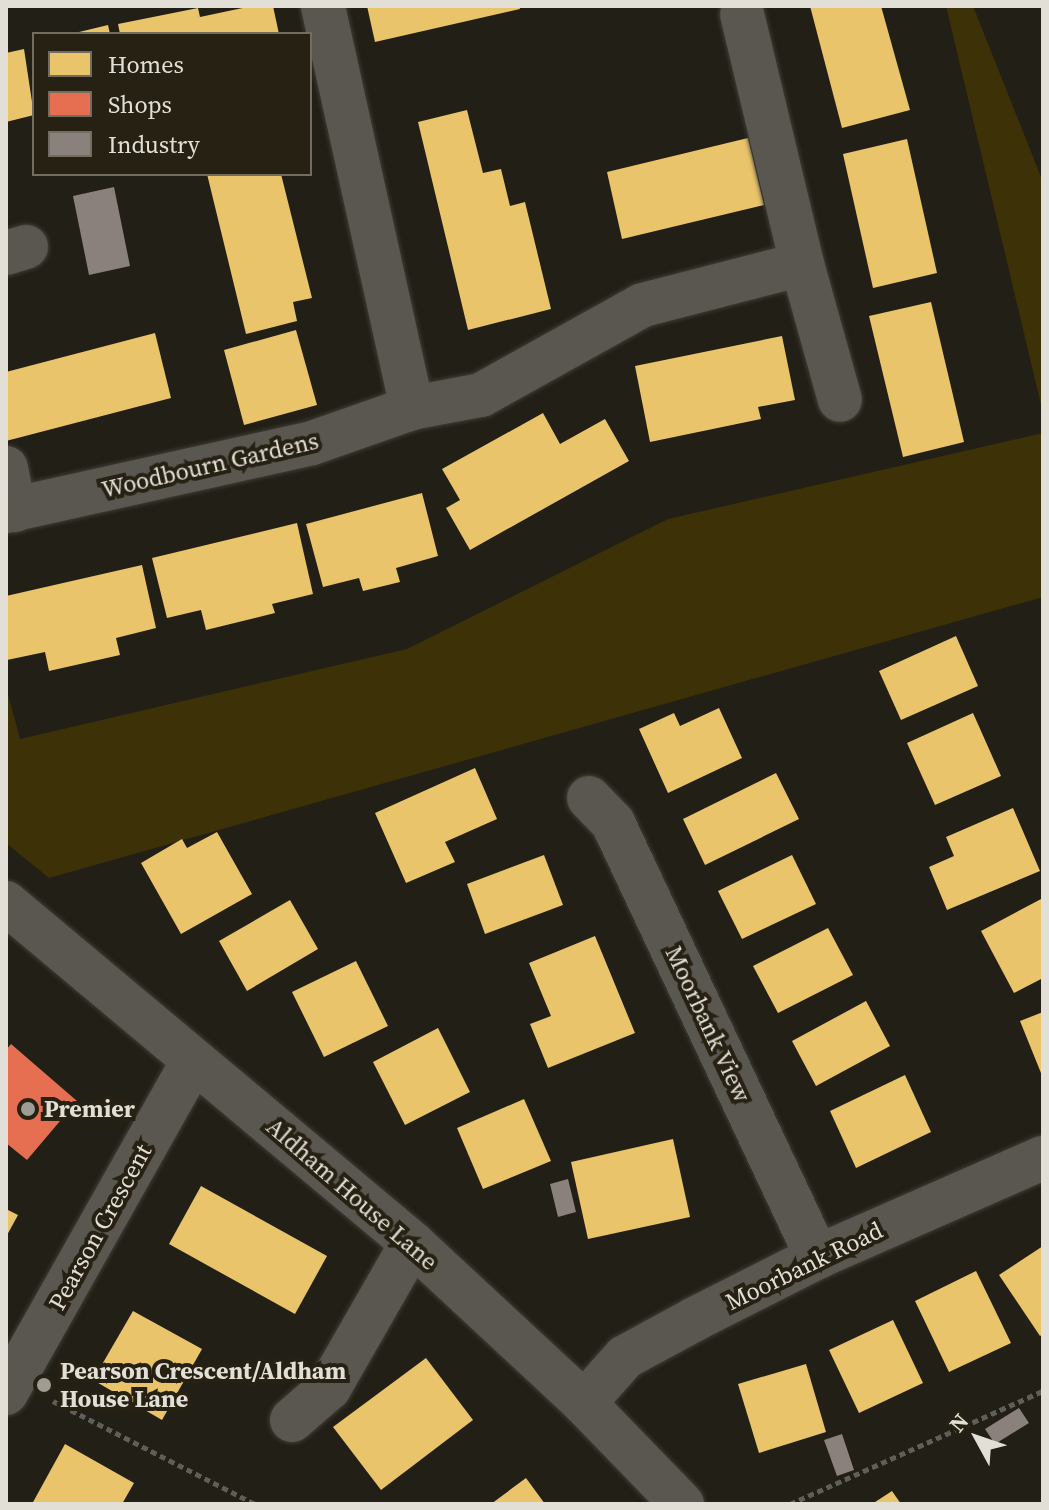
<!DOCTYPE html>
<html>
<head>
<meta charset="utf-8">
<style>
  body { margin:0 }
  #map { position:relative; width:1049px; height:1510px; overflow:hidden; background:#221f16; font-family:"Source Serif 4",serif }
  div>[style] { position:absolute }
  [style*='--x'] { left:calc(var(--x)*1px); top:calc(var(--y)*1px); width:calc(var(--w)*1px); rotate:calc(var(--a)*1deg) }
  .green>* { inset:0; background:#3d3107 }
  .homes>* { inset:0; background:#e9c46a }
  .shops>* { inset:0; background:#e76f51 }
  .industry>* { inset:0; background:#8a817c }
  .path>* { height:5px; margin-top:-2.5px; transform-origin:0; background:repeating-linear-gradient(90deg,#5f5e58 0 6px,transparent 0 10px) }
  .roads { filter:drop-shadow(0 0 2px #3e3c35) drop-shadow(0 0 2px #3e3c35) }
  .minor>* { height:44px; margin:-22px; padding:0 22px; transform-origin:22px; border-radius:22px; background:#5a5751 }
  .dots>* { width:22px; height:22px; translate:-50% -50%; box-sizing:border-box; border:4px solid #262112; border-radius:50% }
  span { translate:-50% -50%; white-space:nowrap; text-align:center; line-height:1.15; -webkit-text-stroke:8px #262112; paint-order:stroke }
  .street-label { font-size:24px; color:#e2dfd6 }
  .poi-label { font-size:24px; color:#e2dfd6; font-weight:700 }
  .left { translate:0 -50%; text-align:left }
  .frame { position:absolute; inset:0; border:8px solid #e2dfd6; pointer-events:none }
  .legend { position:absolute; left:32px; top:32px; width:280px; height:144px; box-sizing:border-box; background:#262112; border:2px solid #716d60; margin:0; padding:10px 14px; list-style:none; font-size:24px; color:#e2dfd6 }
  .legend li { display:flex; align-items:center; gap:16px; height:40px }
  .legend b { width:40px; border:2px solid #716d60 }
  .north { position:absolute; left:937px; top:1398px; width:80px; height:80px; -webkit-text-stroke:6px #262112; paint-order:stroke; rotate:310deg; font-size:22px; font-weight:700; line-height:32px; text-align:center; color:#e2dfd6 }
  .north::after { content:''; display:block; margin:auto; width:28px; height:36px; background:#e2dfd6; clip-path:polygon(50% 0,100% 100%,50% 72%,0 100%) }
</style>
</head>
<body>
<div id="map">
  <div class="green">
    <i style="clip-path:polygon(946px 6px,973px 6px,1043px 182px,1043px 413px)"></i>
    <i style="clip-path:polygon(1043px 433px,1043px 597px,49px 878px,6px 843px,6px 687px,20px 739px,407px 649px,668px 519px)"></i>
  </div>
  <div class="homes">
    <i style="clip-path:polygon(252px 6px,273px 6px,279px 34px,120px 34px,118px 24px,198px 8px,200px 17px)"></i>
    <i style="clip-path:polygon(367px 6px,519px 6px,520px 9px,375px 42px)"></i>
    <i style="clip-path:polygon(810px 6px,881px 6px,910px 110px,842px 128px)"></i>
    <i style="clip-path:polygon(108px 25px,110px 34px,76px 34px,75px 33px)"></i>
    <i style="clip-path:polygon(24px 49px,34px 115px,6px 122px,6px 53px)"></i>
    <i style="clip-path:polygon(467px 110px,483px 173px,501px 169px,510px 206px,525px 202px,551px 309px,468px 330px,418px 122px)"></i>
    <i style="clip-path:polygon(748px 138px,764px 205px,622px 239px,607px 172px)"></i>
    <i style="clip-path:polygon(907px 139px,937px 273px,873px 288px,843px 154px)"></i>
    <i style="clip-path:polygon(207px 174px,281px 174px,312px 298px,293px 302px,297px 321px,246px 334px)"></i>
    <i style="clip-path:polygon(931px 302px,964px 442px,903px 457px,869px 316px)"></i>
    <i style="clip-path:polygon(296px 330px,317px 405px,244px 425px,224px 350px)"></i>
    <i style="clip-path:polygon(155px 333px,171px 398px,6px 441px,6px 372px)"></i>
    <i style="clip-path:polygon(782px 336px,795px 400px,758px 407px,761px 419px,650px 442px,635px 366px)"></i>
    <i style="clip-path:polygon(543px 413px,560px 444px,605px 419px,629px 461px,470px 550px,446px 508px,460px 500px,442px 469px)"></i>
    <i style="clip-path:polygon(422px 493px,438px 556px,396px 568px,400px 582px,363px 591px,359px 578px,323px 587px,306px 524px)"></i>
    <i style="clip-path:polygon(297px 523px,313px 594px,272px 604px,275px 613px,206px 630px,201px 610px,167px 618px,152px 558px)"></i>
    <i style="clip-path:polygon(142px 565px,156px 628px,116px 638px,120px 655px,49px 671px,45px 652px,7px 660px,6px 596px)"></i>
    <i style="clip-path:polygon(956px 636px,978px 686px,901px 720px,879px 671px)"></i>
    <i style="clip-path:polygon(719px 708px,742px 758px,668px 793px,639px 729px,674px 713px,680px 726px)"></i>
    <i style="clip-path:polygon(973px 713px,1001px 776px,935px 805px,907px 743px)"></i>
    <i style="clip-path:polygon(475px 768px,497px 819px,445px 842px,455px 862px,406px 883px,375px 813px)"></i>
    <i style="clip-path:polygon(776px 773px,799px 819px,705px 865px,683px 819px)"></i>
    <i style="clip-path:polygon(1013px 808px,1040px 871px,947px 910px,929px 867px,954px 856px,946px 837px)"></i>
    <i style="clip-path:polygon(217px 832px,252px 894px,181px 934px,141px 863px,182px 839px,187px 848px)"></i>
    <i style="clip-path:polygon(544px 855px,563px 905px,485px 934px,467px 884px)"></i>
    <i style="clip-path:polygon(792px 855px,816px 904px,742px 939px,718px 891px)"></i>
    <i style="clip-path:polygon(1043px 898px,1043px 978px,1014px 993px,981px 931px)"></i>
    <i style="clip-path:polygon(290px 900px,318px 949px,247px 991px,219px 941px)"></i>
    <i style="clip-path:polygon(828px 928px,853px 975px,778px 1013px,753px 966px)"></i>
    <i style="clip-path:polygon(595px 936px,635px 1033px,548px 1068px,530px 1024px,551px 1016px,529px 963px)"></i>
    <i style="clip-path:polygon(356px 961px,388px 1026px,324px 1057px,292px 992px)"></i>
    <i style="clip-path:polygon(866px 1001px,890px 1046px,816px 1086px,792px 1041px)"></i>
    <i style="clip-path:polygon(1043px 1012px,1043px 1078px,1020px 1021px)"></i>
    <i style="clip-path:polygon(438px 1028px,470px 1092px,405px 1125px,373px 1062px)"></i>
    <i style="clip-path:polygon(905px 1075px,931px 1132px,856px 1168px,830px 1111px)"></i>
    <i style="clip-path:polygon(524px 1099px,551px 1161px,483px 1189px,457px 1128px)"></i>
    <i style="clip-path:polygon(673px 1139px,690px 1217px,588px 1239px,571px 1162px)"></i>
    <i style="clip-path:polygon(201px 1186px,327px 1256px,295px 1314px,169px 1244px)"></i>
    <i style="clip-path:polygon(6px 1209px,18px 1215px,6px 1237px)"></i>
    <i style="clip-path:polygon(1043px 1246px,1043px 1334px,1040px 1336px,999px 1275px)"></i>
    <i style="clip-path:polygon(976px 1271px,1011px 1343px,949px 1372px,915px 1301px)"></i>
    <i style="clip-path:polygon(133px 1311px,202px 1349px,162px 1420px,93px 1380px)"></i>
    <i style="clip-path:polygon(893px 1320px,923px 1383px,859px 1413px,829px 1350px)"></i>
    <i style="clip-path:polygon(426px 1358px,473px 1420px,381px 1490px,333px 1427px)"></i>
    <i style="clip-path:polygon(806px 1364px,826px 1432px,759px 1453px,738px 1384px)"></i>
    <i style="clip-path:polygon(65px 1444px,134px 1483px,122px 1504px,32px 1504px)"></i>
    <i style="clip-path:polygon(526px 1478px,545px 1504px,491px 1504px)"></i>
    <i style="clip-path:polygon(892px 1491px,901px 1504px,872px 1504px)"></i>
  </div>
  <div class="shops">
    <i style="clip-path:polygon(11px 1044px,77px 1101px,27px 1160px,6px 1143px,6px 1050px)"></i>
  </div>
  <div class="industry">
    <i style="clip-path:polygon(114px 187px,130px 266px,89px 275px,73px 196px)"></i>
    <i style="clip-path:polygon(568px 1179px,576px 1212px,558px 1217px,550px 1184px)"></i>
    <i style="clip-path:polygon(1019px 1408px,1029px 1423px,995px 1444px,985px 1429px)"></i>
    <i style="clip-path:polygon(842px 1434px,854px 1470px,837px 1476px,824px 1440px)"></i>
  </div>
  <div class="path">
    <i style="--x:53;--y:1401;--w:227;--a:27"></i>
    <i style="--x:790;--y:1504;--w:277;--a:-24.1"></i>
  </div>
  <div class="roads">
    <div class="minor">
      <i style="--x:6;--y:253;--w:21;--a:-17"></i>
      <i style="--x:802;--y:264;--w:141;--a:74.4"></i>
      <i style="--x:412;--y:408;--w:70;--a:-10.7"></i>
      <i style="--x:481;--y:395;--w:185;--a:-29.1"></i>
      <i style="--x:643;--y:305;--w:164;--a:-14.5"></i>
      <i style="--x:802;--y:264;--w:257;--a:-103.5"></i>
      <i style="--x:6;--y:468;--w:43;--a:79.2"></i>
      <i style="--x:6;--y:511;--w:313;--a:-12.5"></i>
      <i style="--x:312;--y:443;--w:106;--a:-19.3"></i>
      <i style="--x:412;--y:408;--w:412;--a:-102.5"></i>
      <i style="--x:589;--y:798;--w:35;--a:46"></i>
      <i style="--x:613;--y:823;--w:480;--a:64.8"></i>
      <i style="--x:6;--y:903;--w:530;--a:39.94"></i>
      <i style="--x:412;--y:1243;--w:235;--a:42.9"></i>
      <i style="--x:584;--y:1403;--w:141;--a:45.9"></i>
      <i style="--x:6;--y:1393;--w:382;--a:-60.6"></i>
      <i style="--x:584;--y:1403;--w:62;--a:-48.3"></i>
      <i style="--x:625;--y:1357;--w:80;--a:-28.5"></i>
      <i style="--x:695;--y:1319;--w:137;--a:-26.9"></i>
      <i style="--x:817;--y:1257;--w:247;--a:-23.7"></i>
      <i style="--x:292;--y:1420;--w:49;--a:-40.9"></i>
      <i style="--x:329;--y:1388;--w:167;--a:-60.2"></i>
    </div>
  </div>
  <div class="dots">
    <i style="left:28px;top:1109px;background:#9f9c93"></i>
    <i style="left:44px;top:1385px;background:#9f9c93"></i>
  </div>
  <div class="street-label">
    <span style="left:210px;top:465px;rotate:-13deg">Woodbourn Gardens</span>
    <span style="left:708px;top:1024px;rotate:65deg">Moorbank View</span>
    <span style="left:352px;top:1194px;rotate:41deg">Aldham House Lane</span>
    <span style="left:100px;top:1227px;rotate:-61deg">Pearson Crescent</span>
    <span style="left:804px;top:1266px;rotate:-26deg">Moorbank Road</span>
  </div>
  <div class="poi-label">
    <span class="left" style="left:44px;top:1109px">Premier</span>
    <span class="left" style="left:60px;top:1385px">Pearson Crescent/Aldham<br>House Lane</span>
  </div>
  <div class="frame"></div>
  <ul class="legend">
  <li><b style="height:22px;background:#e9c46a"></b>Homes</li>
  <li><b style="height:22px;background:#e76f51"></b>Shops</li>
  <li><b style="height:22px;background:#8a817c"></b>Industry</li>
  </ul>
  <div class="north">N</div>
</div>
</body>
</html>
